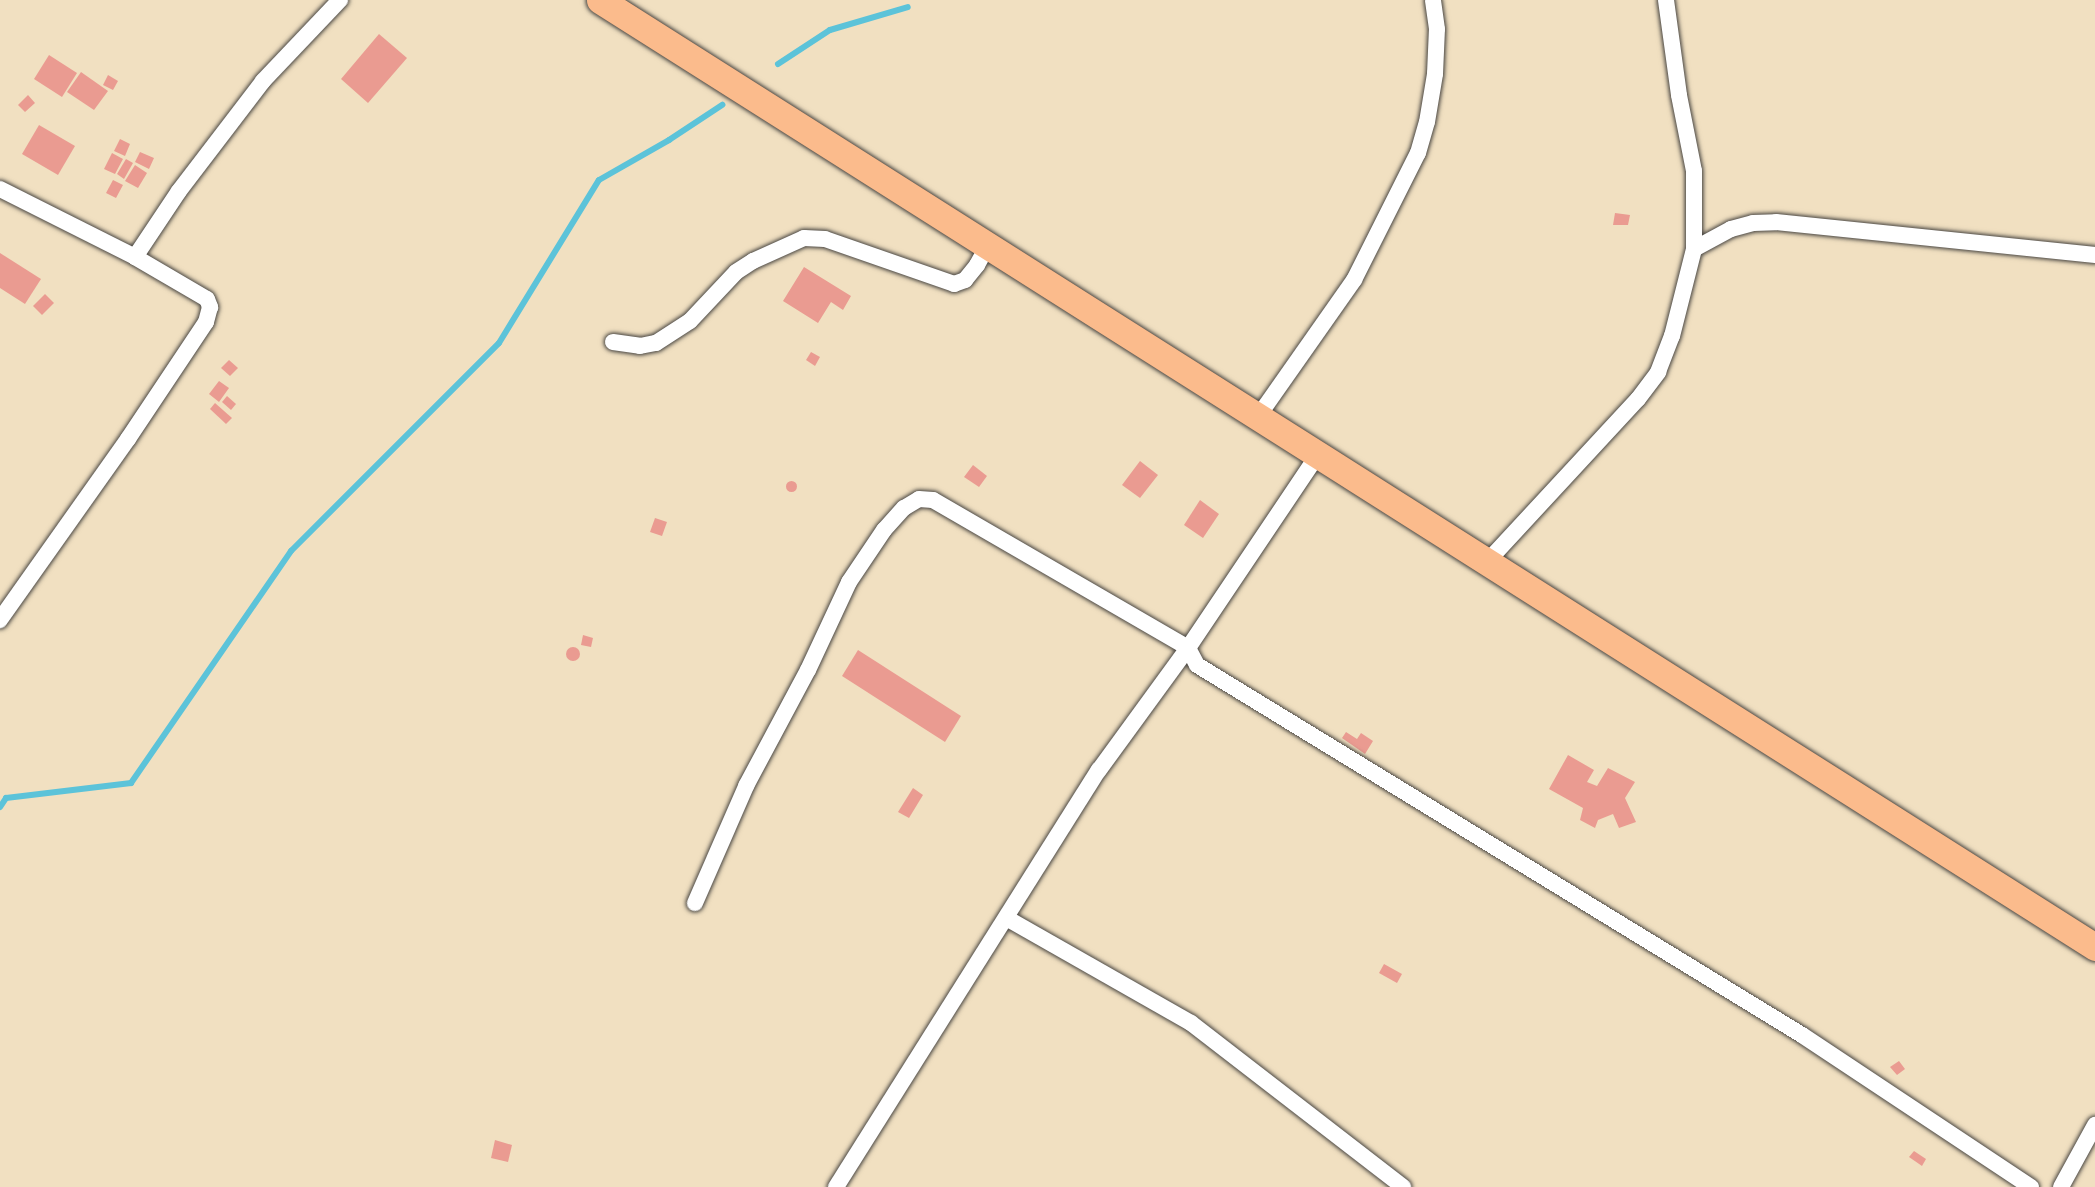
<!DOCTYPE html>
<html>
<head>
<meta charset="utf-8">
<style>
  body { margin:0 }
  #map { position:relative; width:2095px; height:1187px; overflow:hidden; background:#f1e0c1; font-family:"IM FELL Double Pica",serif }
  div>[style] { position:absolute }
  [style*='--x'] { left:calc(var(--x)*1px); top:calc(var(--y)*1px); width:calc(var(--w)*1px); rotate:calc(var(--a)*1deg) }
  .stream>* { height:6px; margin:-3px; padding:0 3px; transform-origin:3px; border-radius:3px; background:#5cc3d9 }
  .building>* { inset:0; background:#ea9b91 }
  .round { border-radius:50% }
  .roads { filter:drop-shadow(0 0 2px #494642) drop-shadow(0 0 2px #494642) }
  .minor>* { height:16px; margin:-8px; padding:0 8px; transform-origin:8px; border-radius:8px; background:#fff }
  .primary>* { height:27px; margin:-13.5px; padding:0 13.5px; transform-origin:13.5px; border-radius:13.5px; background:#fbbb8c }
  span { translate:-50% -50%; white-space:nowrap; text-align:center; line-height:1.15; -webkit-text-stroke:5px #fcf5e5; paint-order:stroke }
</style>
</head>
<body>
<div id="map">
  <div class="stream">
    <i style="--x:778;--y:64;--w:62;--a:-33.2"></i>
    <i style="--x:830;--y:30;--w:81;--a:-16.4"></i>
    <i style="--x:0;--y:807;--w:11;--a:-56"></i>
    <i style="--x:6;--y:798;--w:126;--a:-6.8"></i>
    <i style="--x:131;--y:783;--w:282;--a:-55.4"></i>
    <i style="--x:291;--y:551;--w:294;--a:-45"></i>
    <i style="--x:499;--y:343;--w:191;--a:-58.5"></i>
    <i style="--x:599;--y:180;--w:81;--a:-29.7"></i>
    <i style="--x:669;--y:140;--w:64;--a:-33.4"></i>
  </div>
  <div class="building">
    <i style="clip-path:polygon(379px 34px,407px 58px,368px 103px,341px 79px)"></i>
    <i style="clip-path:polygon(49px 55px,77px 73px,62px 97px,34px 79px)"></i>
    <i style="clip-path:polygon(81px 72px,108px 91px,94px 110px,67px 92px)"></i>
    <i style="clip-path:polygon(108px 75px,118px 81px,113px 90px,103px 85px)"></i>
    <i style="clip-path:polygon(28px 95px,35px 103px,25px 112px,18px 105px)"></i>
    <i style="clip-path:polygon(39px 125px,75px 146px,58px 175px,22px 154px)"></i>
    <i style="clip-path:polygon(120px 139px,130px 144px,125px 156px,114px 151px)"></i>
    <i style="clip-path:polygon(140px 152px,154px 158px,149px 169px,135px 162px)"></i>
    <i style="clip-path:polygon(112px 153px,123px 159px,115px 174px,104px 169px)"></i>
    <i style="clip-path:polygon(126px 159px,133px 163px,124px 179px,117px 174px)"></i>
    <i style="clip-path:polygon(135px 165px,147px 173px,138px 188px,125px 181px)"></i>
    <i style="clip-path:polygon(113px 180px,123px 185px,116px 198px,106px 193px)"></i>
    <i style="clip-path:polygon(1615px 213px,1630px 215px,1628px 225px,1613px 225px)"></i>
    <i style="clip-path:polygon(0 253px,41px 279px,25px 304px,0 288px)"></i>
    <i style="clip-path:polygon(804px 267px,851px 296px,843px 310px,831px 302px,818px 323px,783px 301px)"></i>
    <i style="clip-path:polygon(45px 294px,54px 303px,42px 315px,33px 306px)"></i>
    <i style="clip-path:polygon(811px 352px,820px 357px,815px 366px,806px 360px)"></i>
    <i style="clip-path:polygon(229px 360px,238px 368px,230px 376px,221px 368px)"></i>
    <i style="clip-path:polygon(219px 381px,229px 388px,219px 402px,209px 394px)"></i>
    <i style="clip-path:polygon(227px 396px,236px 404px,231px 410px,222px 402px)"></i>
    <i style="clip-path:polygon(215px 403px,232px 418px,226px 424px,210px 409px)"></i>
    <i style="clip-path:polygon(1140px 461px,1158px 475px,1140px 498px,1122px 485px)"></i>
    <i style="clip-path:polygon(973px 465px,987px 476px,979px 487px,964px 477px)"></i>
    <i class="round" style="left:785.5px;top:480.5px;width:11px;height:11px"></i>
    <i style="clip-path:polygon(1200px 500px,1219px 514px,1203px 538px,1184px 525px)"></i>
    <i style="clip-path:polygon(655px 518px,667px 522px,662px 536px,650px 532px)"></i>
    <i style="clip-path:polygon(583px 635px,593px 638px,591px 647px,581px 645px)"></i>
    <i class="round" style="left:566px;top:647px;width:14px;height:14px"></i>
    <i style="clip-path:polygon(858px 650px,961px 716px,945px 742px,842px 676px)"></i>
    <i style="clip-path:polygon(1346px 732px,1357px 739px,1361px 733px,1373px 741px,1365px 754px,1342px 738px)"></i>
    <i style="clip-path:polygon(1568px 755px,1594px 770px,1587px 782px,1597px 786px,1608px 768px,1635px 782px,1625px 798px,1636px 822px,1619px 828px,1613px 814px,1598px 820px,1595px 828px,1580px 820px,1583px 808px,1549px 789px)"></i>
    <i style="clip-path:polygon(913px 788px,923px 795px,909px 818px,898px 812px)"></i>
    <i style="clip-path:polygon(1384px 964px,1402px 974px,1397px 983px,1379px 973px)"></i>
    <i style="clip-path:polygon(1899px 1061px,1905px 1069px,1897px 1075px,1890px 1067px)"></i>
    <i style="clip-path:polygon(495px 1140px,512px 1145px,508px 1162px,491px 1158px)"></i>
    <i style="clip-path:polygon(1914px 1151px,1926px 1159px,1922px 1166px,1909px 1157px)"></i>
  </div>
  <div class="roads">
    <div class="minor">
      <i style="--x:0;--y:189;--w:151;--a:26.7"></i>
      <i style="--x:135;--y:257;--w:83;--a:30.3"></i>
      <i style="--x:207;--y:299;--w:9;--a:69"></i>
      <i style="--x:210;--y:307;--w:16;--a:105"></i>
      <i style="--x:206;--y:322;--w:141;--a:123.7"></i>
      <i style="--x:128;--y:439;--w:222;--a:125.3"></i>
      <i style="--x:1694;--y:249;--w:42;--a:-28.4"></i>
      <i style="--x:1731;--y:229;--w:23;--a:-15"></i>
      <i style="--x:1753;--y:223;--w:23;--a:-2"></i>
      <i style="--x:1776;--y:222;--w:321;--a:5.9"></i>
      <i style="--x:135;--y:257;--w:79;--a:-56.3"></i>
      <i style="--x:179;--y:191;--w:138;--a:-52.6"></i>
      <i style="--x:263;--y:81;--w:112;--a:-46.5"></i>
      <i style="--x:613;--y:342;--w:27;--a:8"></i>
      <i style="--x:640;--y:346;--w:16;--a:-11"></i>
      <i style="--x:656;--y:343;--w:40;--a:-32.9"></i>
      <i style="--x:690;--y:321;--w:67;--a:-46.8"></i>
      <i style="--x:736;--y:272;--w:20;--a:-33"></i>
      <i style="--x:753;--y:261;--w:56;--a:-24.3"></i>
      <i style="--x:804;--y:238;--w:21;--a:3"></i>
      <i style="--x:825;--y:239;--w:137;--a:19.2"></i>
      <i style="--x:954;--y:284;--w:12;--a:-20"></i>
      <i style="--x:965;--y:280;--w:19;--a:-51"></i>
      <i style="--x:977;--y:265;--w:21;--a:-61"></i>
      <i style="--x:1257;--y:418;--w:169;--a:-54.9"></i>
      <i style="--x:1354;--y:280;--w:142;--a:-63.3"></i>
      <i style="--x:1418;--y:153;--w:32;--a:-74"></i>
      <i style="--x:1427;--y:122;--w:49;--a:-80.5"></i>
      <i style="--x:1435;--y:74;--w:45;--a:-87.5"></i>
      <i style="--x:1437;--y:29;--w:29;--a:-98"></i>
      <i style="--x:1486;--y:563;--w:224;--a:-47.2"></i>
      <i style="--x:1638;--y:399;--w:34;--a:-53"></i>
      <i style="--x:1658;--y:372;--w:39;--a:-69"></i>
      <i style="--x:1672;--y:336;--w:90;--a:-75.8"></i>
      <i style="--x:1694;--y:249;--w:78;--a:-90"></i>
      <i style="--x:1694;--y:171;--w:77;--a:-101.2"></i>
      <i style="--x:1679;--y:95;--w:96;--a:-97.8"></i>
      <i style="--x:695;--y:903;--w:128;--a:-66.4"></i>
      <i style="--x:746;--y:786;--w:132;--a:-61.9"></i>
      <i style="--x:808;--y:670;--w:97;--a:-65"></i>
      <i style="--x:849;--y:582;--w:63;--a:-56.1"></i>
      <i style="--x:884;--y:530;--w:30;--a:-48"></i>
      <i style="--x:904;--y:508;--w:17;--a:-31"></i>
      <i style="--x:919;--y:499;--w:14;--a:4"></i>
      <i style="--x:933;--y:500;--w:295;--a:30.1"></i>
      <i style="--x:1188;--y:648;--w:19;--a:62"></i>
      <i style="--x:1197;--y:665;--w:709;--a:31.45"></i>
      <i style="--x:1802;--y:1035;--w:275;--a:33.6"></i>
      <i style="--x:1008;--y:919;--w:210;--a:29.6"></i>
      <i style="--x:1191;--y:1023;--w:268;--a:37.7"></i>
      <i style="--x:836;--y:1187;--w:493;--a:-57.8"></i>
      <i style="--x:1099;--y:770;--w:151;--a:-53.9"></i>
      <i style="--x:1188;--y:648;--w:231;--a:-56.1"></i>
      <i style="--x:2061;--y:1187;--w:71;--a:-61.3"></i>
    </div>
    <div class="primary">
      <i style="--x:600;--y:0;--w:1770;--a:32.35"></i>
    </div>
  </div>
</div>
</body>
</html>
